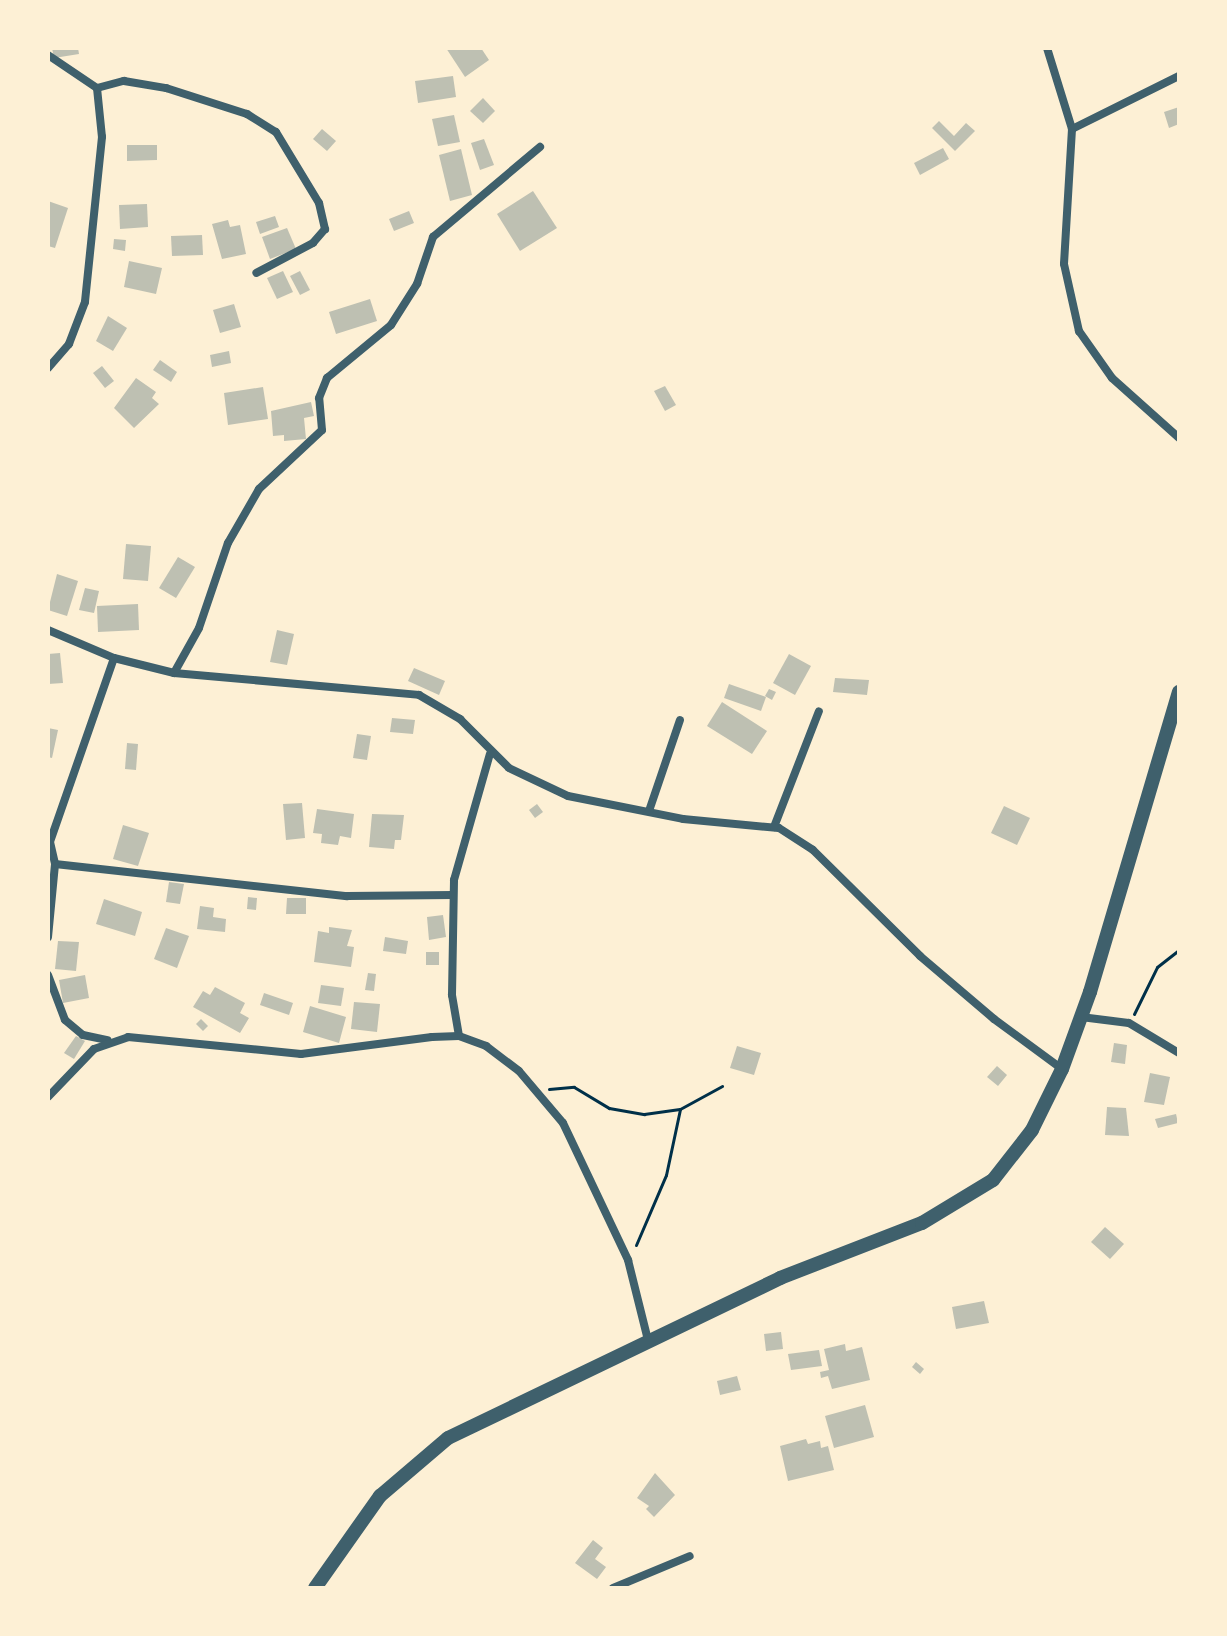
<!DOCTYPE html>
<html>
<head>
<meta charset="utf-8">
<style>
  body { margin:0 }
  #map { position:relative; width:1227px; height:1636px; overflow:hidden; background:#fdf0d5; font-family:"Roboto Serif",serif }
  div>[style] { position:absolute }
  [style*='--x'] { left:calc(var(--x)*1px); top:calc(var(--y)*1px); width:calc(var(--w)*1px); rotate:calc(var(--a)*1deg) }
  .building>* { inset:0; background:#bec0b2 }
  .path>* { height:3px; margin:-1.5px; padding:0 1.5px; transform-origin:1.5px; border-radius:1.5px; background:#003049 }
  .minor>* { height:8px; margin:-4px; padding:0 4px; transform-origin:4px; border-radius:4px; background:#3f606c }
  .tertiary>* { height:14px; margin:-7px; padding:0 7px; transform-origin:7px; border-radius:7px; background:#3f606c }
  span { translate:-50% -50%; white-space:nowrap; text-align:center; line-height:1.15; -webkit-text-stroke:6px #fdf0d5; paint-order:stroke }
  .frame { position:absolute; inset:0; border:50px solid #fdf0d5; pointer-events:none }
</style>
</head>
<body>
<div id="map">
  <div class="building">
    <i style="clip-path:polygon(52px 48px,78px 48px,79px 54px,54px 58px)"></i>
    <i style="clip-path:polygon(446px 48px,481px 48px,489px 60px,465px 77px)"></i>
    <i style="clip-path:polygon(453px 76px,456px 97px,418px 103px,415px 81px)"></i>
    <i style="clip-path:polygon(483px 98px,495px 111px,483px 123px,470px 111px)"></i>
    <i style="clip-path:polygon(1179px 107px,1179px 124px,1169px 128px,1164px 112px)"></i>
    <i style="clip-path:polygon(454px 115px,460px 142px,438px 146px,432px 119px)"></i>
    <i style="clip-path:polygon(939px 121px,954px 136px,966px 123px,975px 131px,955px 151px,932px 128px)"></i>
    <i style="clip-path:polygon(322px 129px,336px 141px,327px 151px,313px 139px)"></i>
    <i style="clip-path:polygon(484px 139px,494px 165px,480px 170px,471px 143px)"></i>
    <i style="clip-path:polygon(127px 145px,157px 145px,157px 160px,127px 161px)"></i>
    <i style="clip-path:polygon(943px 148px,949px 159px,920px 175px,914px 163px)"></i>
    <i style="clip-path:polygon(461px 149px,472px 195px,450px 201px,439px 155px)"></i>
    <i style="clip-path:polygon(533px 191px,557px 228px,520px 251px,497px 214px)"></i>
    <i style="clip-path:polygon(48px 201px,68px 208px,55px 248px,48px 246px)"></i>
    <i style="clip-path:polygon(147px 204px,148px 227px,120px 229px,119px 205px)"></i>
    <i style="clip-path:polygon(409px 211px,414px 223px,394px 231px,389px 219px)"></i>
    <i style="clip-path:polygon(275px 216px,279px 227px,260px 234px,256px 222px)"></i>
    <i style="clip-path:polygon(228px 220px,230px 227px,240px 225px,246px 254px,222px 259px,212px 224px)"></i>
    <i style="clip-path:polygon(287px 228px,296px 249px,270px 259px,262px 237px)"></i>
    <i style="clip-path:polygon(202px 235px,203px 255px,172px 256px,171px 236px)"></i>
    <i style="clip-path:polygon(114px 239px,126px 240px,125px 251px,113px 249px)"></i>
    <i style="clip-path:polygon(129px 261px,162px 268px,156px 294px,124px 287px)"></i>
    <i style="clip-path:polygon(283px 271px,293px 292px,277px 299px,267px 278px)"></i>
    <i style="clip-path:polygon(300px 271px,310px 290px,300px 295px,290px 276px)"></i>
    <i style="clip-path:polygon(370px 299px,377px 321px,336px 334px,329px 312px)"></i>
    <i style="clip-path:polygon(234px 304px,241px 327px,220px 333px,213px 310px)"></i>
    <i style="clip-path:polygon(108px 316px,127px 328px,113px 351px,96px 341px)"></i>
    <i style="clip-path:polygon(229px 351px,231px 363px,212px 367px,210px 355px)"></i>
    <i style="clip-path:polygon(160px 360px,177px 372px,171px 382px,153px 370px)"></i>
    <i style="clip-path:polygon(102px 366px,114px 381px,105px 388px,93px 373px)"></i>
    <i style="clip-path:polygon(136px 378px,156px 392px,152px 398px,159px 404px,134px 428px,114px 408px)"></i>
    <i style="clip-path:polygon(665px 386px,676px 405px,665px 411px,654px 391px)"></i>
    <i style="clip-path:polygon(263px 387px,268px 419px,228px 425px,224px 393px)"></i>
    <i style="clip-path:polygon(311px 402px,314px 416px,304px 418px,306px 439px,284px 441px,284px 435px,273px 436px,271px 411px)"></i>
    <i style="clip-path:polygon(126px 544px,151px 546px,148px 581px,123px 579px)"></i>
    <i style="clip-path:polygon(178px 557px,195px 567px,176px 598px,159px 588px)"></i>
    <i style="clip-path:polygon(57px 574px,78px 581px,67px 616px,48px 610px)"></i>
    <i style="clip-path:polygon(85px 588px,99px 591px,94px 613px,79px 610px)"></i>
    <i style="clip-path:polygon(138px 604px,139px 630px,98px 632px,97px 606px)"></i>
    <i style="clip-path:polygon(277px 630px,294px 634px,287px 665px,270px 662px)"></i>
    <i style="clip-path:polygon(60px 653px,63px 683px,48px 684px,48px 654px)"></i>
    <i style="clip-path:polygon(789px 654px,811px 666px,795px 695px,773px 683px)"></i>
    <i style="clip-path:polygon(414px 668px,445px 681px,439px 695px,408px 681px)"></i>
    <i style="clip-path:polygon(835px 678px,869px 680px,867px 695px,833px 692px)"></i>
    <i style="clip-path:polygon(729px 684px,766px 697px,761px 711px,724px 698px)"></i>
    <i style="clip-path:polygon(769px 689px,776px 692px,772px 700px,765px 696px)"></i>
    <i style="clip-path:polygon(722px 702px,767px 731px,752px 754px,707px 726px)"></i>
    <i style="clip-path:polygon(392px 718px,415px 720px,413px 734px,390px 732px)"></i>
    <i style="clip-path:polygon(48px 728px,58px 730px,52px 758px,48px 757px)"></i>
    <i style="clip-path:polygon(357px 734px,371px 736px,367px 760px,353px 758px)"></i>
    <i style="clip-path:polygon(127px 743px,138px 744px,136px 770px,125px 769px)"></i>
    <i style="clip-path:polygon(302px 803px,305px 838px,286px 840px,283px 804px)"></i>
    <i style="clip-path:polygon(537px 804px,543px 812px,535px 818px,529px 810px)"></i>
    <i style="clip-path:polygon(1004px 806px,1030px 818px,1017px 845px,991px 833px)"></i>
    <i style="clip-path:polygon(317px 809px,354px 814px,351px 838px,340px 836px,338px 845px,321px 843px,322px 834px,313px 833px)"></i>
    <i style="clip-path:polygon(372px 814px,404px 815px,401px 840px,395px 840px,394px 849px,369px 847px)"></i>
    <i style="clip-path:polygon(123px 825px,149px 833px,138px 866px,113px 859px)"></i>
    <i style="clip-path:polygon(169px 882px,184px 884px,180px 904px,166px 902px)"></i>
    <i style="clip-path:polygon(248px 897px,257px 898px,256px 910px,247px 909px)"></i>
    <i style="clip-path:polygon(287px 898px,306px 898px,306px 914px,286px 914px)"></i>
    <i style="clip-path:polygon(104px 899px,142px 912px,135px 936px,96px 924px)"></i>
    <i style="clip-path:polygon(200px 906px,214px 908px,213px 917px,226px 919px,225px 932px,197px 929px)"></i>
    <i style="clip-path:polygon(443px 915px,446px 937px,429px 940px,427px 917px)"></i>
    <i style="clip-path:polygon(329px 927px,352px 930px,347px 946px,354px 947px,351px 967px,314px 962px,318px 931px,329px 933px)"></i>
    <i style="clip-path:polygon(166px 928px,189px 936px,177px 968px,154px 959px)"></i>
    <i style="clip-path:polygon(385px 937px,408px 941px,406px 954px,383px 951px)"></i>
    <i style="clip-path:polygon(58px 941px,79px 942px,76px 971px,55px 969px)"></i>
    <i style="clip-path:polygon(426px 952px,439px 952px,439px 965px,426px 965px)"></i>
    <i style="clip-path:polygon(368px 973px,376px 974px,374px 991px,365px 990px)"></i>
    <i style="clip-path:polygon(85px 975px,89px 998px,63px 1003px,59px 980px)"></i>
    <i style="clip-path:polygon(321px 985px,344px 988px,341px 1006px,318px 1003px)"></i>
    <i style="clip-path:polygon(215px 987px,245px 1003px,240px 1013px,249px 1018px,240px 1033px,193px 1007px,203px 991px,210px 995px)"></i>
    <i style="clip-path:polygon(264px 993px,293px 1003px,289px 1015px,260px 1005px)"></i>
    <i style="clip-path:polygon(354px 1002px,380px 1004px,377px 1032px,351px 1029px)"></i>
    <i style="clip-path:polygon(310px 1006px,346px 1017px,339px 1043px,303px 1032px)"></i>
    <i style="clip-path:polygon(201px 1019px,208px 1026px,203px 1031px,196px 1024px)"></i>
    <i style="clip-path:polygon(76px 1036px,85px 1041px,74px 1059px,64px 1053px)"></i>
    <i style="clip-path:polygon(1114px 1043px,1127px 1045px,1125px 1064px,1111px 1062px)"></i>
    <i style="clip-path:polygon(737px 1046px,761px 1053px,754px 1075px,730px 1068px)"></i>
    <i style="clip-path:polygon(997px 1066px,1007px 1075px,998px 1086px,987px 1077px)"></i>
    <i style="clip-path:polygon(1150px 1073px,1170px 1077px,1164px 1105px,1144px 1102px)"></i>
    <i style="clip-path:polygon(1107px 1107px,1126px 1108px,1129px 1136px,1105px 1135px)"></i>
    <i style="clip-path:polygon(1176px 1114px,1178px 1123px,1158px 1128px,1155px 1119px)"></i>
    <i style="clip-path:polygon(1105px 1227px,1124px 1244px,1110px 1259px,1091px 1242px)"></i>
    <i style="clip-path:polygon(984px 1301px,989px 1323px,956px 1329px,952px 1307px)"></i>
    <i style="clip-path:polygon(781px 1332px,783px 1349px,766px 1351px,764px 1334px)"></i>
    <i style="clip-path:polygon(845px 1344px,846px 1351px,862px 1347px,870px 1380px,832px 1389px,828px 1376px,821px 1378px,820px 1372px,829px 1370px,824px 1349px)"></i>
    <i style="clip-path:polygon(819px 1350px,822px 1366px,791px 1370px,788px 1354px)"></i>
    <i style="clip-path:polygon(916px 1362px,924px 1369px,920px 1374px,912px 1367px)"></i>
    <i style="clip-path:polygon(737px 1376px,741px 1390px,720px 1395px,717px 1381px)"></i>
    <i style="clip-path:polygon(865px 1405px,874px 1437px,834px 1448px,825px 1416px)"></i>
    <i style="clip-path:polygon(806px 1439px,808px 1444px,820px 1441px,821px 1448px,828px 1446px,834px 1470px,788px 1481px,780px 1446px)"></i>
    <i style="clip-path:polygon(655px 1473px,675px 1495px,654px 1517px,646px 1509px,649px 1506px,637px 1498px)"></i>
    <i style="clip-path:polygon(593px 1540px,603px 1548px,595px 1559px,606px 1567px,597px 1579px,575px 1563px)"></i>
  </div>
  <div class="path">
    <i style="--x:1134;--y:1014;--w:52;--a:-63.9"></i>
    <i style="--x:1157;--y:967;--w:28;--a:-38"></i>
    <i style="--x:549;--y:1089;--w:25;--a:-5"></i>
    <i style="--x:574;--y:1087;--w:41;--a:31"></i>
    <i style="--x:609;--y:1108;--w:36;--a:10"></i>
    <i style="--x:644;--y:1114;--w:36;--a:-8"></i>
    <i style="--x:680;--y:1109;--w:48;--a:-28.7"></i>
    <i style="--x:636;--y:1245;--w:76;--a:-66.8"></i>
    <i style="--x:666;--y:1175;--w:67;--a:-78"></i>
  </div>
  <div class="minor">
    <i style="--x:1047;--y:48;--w:85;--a:72.8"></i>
    <i style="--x:1072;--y:129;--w:135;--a:93.4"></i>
    <i style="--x:1064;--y:264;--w:69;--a:77.4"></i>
    <i style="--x:1079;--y:331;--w:57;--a:54.9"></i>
    <i style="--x:1112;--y:378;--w:90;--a:41.8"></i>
    <i style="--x:48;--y:55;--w:59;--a:34"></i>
    <i style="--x:97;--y:88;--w:49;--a:84.2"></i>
    <i style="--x:102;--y:137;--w:166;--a:95.9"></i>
    <i style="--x:85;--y:302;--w:45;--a:110.9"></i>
    <i style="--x:69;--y:344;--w:32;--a:131"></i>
    <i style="--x:97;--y:88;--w:28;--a:-15"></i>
    <i style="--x:124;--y:81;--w:43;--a:9.5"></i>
    <i style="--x:166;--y:88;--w:85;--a:17.8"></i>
    <i style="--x:247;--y:114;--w:34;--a:32"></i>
    <i style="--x:276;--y:132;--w:83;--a:58.8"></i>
    <i style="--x:319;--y:203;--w:27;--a:77"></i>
    <i style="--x:325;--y:229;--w:18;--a:131"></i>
    <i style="--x:313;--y:243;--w:64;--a:152.2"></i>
    <i style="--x:1072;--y:129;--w:119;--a:-26.4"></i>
    <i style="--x:48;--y:630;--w:72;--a:23"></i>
    <i style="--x:114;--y:658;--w:62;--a:14"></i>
    <i style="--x:174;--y:673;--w:246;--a:5.1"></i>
    <i style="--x:419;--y:695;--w:48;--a:30.3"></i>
    <i style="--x:460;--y:719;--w:69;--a:45"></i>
    <i style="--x:509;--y:768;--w:65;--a:25.4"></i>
    <i style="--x:568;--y:796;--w:117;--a:11.3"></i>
    <i style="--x:683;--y:819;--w:96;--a:5.4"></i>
    <i style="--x:779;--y:828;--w:40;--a:32.9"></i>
    <i style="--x:813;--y:850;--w:151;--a:44.7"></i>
    <i style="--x:920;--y:956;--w:97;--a:40.4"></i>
    <i style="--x:994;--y:1019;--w:84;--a:36.3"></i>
    <i style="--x:114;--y:658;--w:195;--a:109.2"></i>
    <i style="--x:50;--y:842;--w:23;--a:77"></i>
    <i style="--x:55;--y:864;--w:294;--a:6.3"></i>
    <i style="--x:347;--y:896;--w:106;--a:-0.5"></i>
    <i style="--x:174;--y:673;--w:51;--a:-60.9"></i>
    <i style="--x:199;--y:628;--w:90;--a:-71.2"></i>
    <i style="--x:228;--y:543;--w:62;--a:-60.1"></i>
    <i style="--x:259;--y:489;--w:86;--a:-43.1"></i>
    <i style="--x:322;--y:430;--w:32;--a:-95"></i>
    <i style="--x:319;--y:398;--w:22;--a:-68"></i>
    <i style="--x:327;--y:378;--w:83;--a:-39.6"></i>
    <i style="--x:391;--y:325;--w:49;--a:-57.6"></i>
    <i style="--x:417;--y:284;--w:50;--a:-71.2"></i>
    <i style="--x:433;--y:237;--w:140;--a:-40.1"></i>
    <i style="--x:649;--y:811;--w:96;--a:-71.2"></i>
    <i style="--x:774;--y:827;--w:124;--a:-68.8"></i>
    <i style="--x:48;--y:937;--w:73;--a:-84.5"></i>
    <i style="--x:48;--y:975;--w:48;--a:69.3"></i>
    <i style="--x:65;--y:1020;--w:23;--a:40"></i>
    <i style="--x:83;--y:1035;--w:25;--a:12"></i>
    <i style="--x:1081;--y:1017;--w:48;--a:7.1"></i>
    <i style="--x:1129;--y:1023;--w:58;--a:31"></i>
    <i style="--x:459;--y:1036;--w:42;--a:-99.7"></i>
    <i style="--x:452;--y:995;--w:115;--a:-89"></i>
    <i style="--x:454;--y:880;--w:131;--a:-74.1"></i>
    <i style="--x:48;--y:1097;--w:66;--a:-46.2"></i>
    <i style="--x:94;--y:1049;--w:36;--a:-19"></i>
    <i style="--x:128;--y:1037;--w:174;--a:5.6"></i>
    <i style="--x:301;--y:1054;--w:132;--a:-7.4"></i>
    <i style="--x:432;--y:1037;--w:27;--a:-2"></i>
    <i style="--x:459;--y:1036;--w:29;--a:20"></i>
    <i style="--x:486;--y:1046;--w:41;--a:37.1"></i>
    <i style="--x:519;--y:1071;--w:68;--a:49.8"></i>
    <i style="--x:563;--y:1123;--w:152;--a:64.6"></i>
    <i style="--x:628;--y:1260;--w:82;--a:76"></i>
    <i style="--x:613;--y:1588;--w:83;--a:-22.6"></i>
  </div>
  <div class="tertiary">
    <i style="--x:315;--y:1588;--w:113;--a:-54.8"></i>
    <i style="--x:380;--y:1496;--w:89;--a:-40.5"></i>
    <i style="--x:448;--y:1438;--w:369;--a:-25.7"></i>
    <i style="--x:780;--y:1278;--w:152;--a:-21.2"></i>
    <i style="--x:922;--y:1223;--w:83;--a:-31.2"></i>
    <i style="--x:993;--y:1180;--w:63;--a:-52"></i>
    <i style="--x:1032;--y:1130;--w:68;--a:-63.8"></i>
    <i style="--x:1062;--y:1069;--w:82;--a:-70"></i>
    <i style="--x:1090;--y:992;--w:313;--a:-73.5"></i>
  </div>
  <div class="frame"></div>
</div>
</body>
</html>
